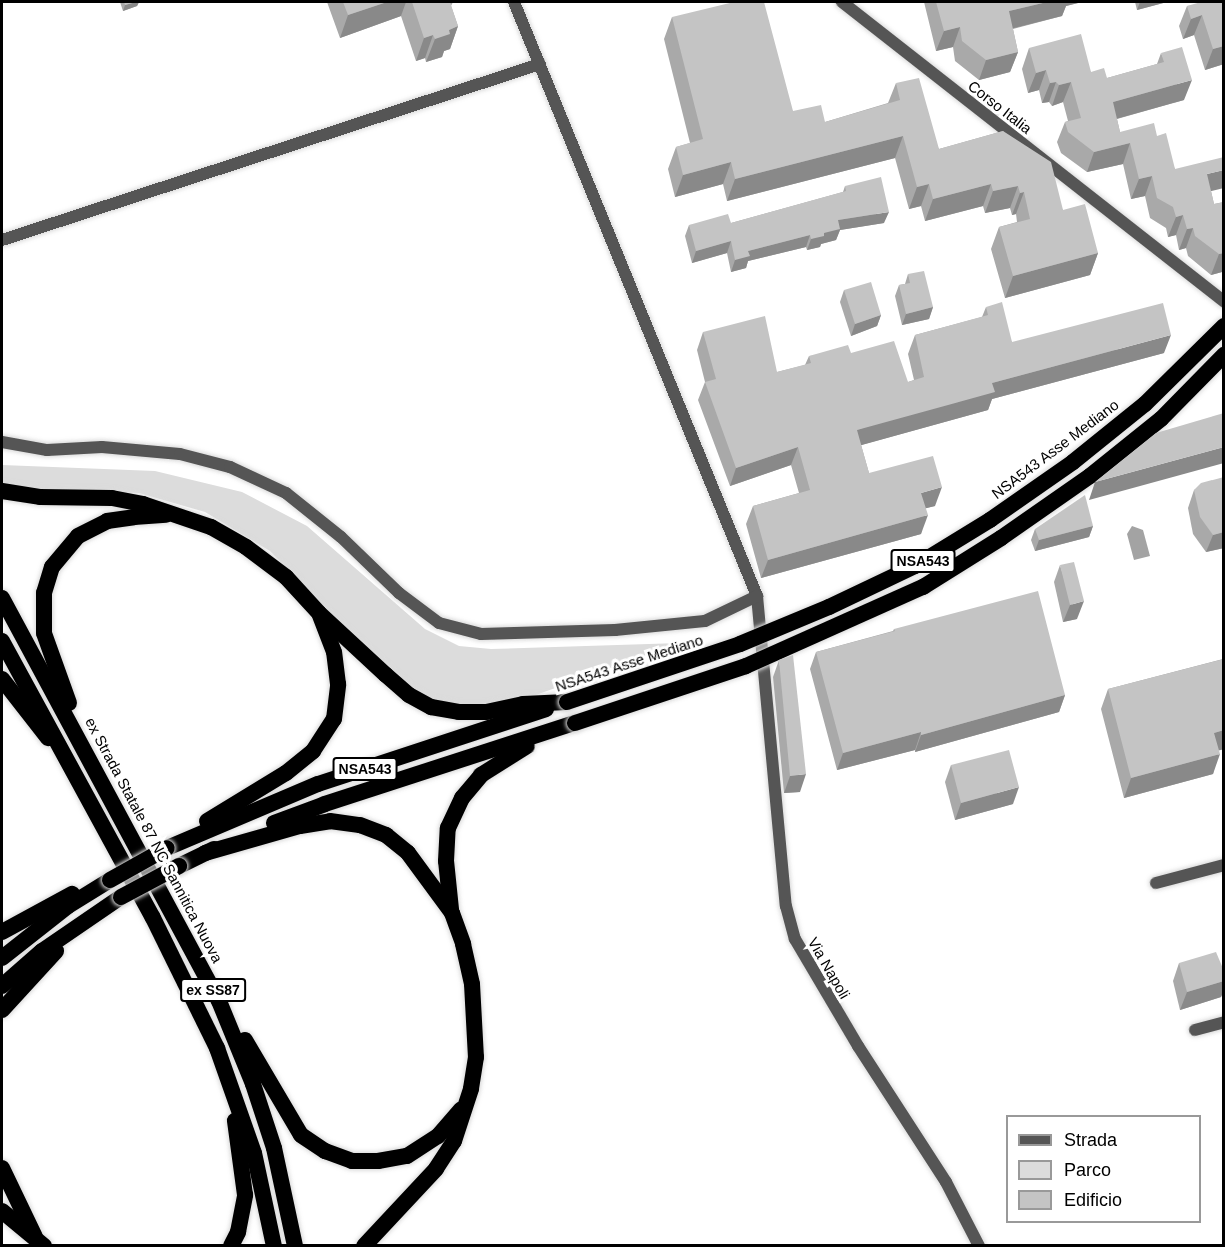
<!DOCTYPE html>
<html>
<head>
<meta charset="utf-8">
<style>
  body { margin:0 }
  #map { position:relative; width:1225px; height:1247px; overflow:hidden; background:#fff; font-family:Arial,sans-serif }
  div>[style] { position:absolute }
  [style*='--x'] { left:calc(var(--x)*1px); top:calc(var(--y)*1px); width:calc(var(--w)*1px); rotate:calc(var(--a)*1deg) }
  .green>* { inset:0; background:#dcdcdc }
  .water>* { inset:0; background:#a3a3a3 }
  .roads { filter:drop-shadow(0 0 2px #dbdbdb) drop-shadow(0 0 2px #dbdbdb) }
  .minor>* { height:12px; margin:-6px; padding:0 6px; transform-origin:6px; border-radius:6px; background:#555 }
  .tertiary>* { height:12px; margin:-6px; padding:0 6px; transform-origin:6px; border-radius:6px; background:#555 }
  .trunk>* { height:16px; margin:-8px; padding:0 8px; transform-origin:8px; border-radius:8px; background:#000 }
  .bridges { filter:drop-shadow(0 0 2px #dbdbdb) drop-shadow(0 0 2px #dbdbdb) }
  .trunk-bridge>* { height:16px; margin:-8px; padding:0 8px; transform-origin:8px; border-radius:8px; background:#000 }
  .wall>* { inset:0; background:#a9a9a9 }
  .shaded-wall>* { inset:0; background:#898989 }
  .building>* { inset:0; background:#c4c4c4 }
  span { translate:-50% -50%; white-space:nowrap; text-align:center; line-height:1.15; -webkit-text-stroke:6px #fff; paint-order:stroke }
  .shield-label span { padding:2px 4px; background:#fff; border:2px solid; border-radius:4px; -webkit-text-stroke-width:0 }
  .shield-label { font-size:14px; color:#000; font-weight:700 }
  .street-label { font-size:15px; color:#000 }
  .frame { position:absolute; inset:0; border:3px solid #000; pointer-events:none }
  .legend { position:absolute; left:1006px; top:1115px; width:195px; height:108px; box-sizing:border-box; background:#fff; border:2px solid #999; margin:0; padding:8px 10px; list-style:none; font-size:18px; color:#000 }
  .legend li { display:flex; align-items:center; gap:12px; height:30px }
  .legend b { width:30px; border:2px solid #999 }
</style>
</head>
<body>
<div id="map">
  <div class="green">
    <i style="clip-path:polygon(2px 465px,155px 471px,242px 492px,307px 526px,425px 629px,459px 646px,491px 649px,680px 643px,522px 700px,473px 706px,435px 702px,394px 679px,270px 551px,205px 512px,139px 493px,43px 489px,2px 484px)"></i>
  </div>
  <div class="water">
    <i style="clip-path:polygon(1132px 526px,1143px 530px,1150px 556px,1134px 560px,1127px 534px)"></i>
  </div>
  <div class="roads">
    <div class="minor">
      <i style="--x:514;--y:2;--w:642;--a:67.75"></i>
      <i style="--x:757;--y:596;--w:311;--a:84.7"></i>
      <i style="--x:786;--y:906;--w:34;--a:75"></i>
      <i style="--x:795;--y:939;--w:124;--a:59.5"></i>
      <i style="--x:858;--y:1046;--w:162;--a:57.1"></i>
      <i style="--x:946;--y:1182;--w:72;--a:62.7"></i>
      <i style="--x:2;--y:240;--w:566;--a:-18.11"></i>
      <i style="--x:2;--y:442;--w:46;--a:10.1"></i>
      <i style="--x:47;--y:450;--w:55;--a:-3.1"></i>
      <i style="--x:102;--y:447;--w:78;--a:5.1"></i>
      <i style="--x:180;--y:454;--w:52;--a:14.6"></i>
      <i style="--x:230;--y:467;--w:62;--a:24.9"></i>
      <i style="--x:286;--y:493;--w:70;--a:38.7"></i>
      <i style="--x:341;--y:537;--w:81;--a:44"></i>
      <i style="--x:399;--y:593;--w:50;--a:36.9"></i>
      <i style="--x:439;--y:623;--w:43;--a:14.7"></i>
      <i style="--x:481;--y:634;--w:134;--a:-1.7"></i>
      <i style="--x:615;--y:630;--w:90;--a:-5.7"></i>
      <i style="--x:705;--y:621;--w:58;--a:-25.7"></i>
      <i style="--x:1156;--y:883;--w:70;--a:-14.8"></i>
      <i style="--x:1195;--y:1030;--w:30;--a:-15"></i>
    </div>
    <div class="tertiary">
      <i style="--x:842;--y:2;--w:486;--a:38.1"></i>
    </div>
    <div class="trunk">
      <i style="--x:2;--y:491;--w:38;--a:9"></i>
      <i style="--x:40;--y:497;--w:72;--a:0.8"></i>
      <i style="--x:112;--y:498;--w:32;--a:11"></i>
      <i style="--x:143;--y:504;--w:72;--a:18.7"></i>
      <i style="--x:211;--y:527;--w:40;--a:29.7"></i>
      <i style="--x:246;--y:547;--w:50;--a:36.9"></i>
      <i style="--x:286;--y:577;--w:49;--a:47.5"></i>
      <i style="--x:319;--y:613;--w:91;--a:42.8"></i>
      <i style="--x:386;--y:675;--w:30;--a:41"></i>
      <i style="--x:409;--y:695;--w:25;--a:29"></i>
      <i style="--x:431;--y:707;--w:28;--a:10"></i>
      <i style="--x:459;--y:712;--w:27;--a:0"></i>
      <i style="--x:486;--y:712;--w:38;--a:-12"></i>
      <i style="--x:523;--y:704;--w:44;--a:-2.6"></i>
      <i style="--x:2;--y:598;--w:458;--a:61.7"></i>
      <i style="--x:219;--y:1001;--w:90;--a:67.7"></i>
      <i style="--x:253;--y:1084;--w:67;--a:71.8"></i>
      <i style="--x:274;--y:1148;--w:100;--a:77.9"></i>
      <i style="--x:2;--y:641;--w:315;--a:61.4"></i>
      <i style="--x:153;--y:918;--w:145;--a:63.8"></i>
      <i style="--x:217;--y:1048;--w:111;--a:70.6"></i>
      <i style="--x:254;--y:1153;--w:95;--a:77.9"></i>
      <i style="--x:2;--y:679;--w:75;--a:52.1"></i>
      <i style="--x:69;--y:703;--w:74;--a:-109.7"></i>
      <i style="--x:44;--y:633;--w:40;--a:-90"></i>
      <i style="--x:44;--y:593;--w:27;--a:-73"></i>
      <i style="--x:52;--y:567;--w:40;--a:-50"></i>
      <i style="--x:78;--y:536;--w:33;--a:-27"></i>
      <i style="--x:107;--y:521;--w:27;--a:-8"></i>
      <i style="--x:134;--y:517;--w:32;--a:-4"></i>
      <i style="--x:207;--y:821;--w:92;--a:-31.3"></i>
      <i style="--x:286;--y:773;--w:35;--a:-39"></i>
      <i style="--x:313;--y:751;--w:38;--a:-57"></i>
      <i style="--x:334;--y:719;--w:35;--a:-83"></i>
      <i style="--x:338;--y:684;--w:32;--a:-97"></i>
      <i style="--x:334;--y:652;--w:39;--a:-111"></i>
      <i style="--x:274;--y:823;--w:54;--a:-20.4"></i>
      <i style="--x:325;--y:804;--w:263;--a:-18"></i>
      <i style="--x:167;--y:848;--w:164;--a:-23"></i>
      <i style="--x:318;--y:784;--w:240;--a:-18.2"></i>
      <i style="--x:205;--y:853;--w:99;--a:-15.9"></i>
      <i style="--x:300;--y:826;--w:30;--a:-9"></i>
      <i style="--x:330;--y:821;--w:30;--a:8"></i>
      <i style="--x:360;--y:825;--w:28;--a:21"></i>
      <i style="--x:386;--y:835;--w:28;--a:39"></i>
      <i style="--x:408;--y:853;--w:74;--a:53.7"></i>
      <i style="--x:452;--y:913;--w:33;--a:70"></i>
      <i style="--x:463;--y:944;--w:41;--a:77.3"></i>
      <i style="--x:472;--y:984;--w:73;--a:86.9"></i>
      <i style="--x:476;--y:1057;--w:32;--a:99"></i>
      <i style="--x:471;--y:1089;--w:55;--a:108.1"></i>
      <i style="--x:454;--y:1141;--w:33;--a:123"></i>
      <i style="--x:436;--y:1169;--w:105;--a:133.1"></i>
      <i style="--x:179;--y:866;--w:39;--a:-26"></i>
      <i style="--x:451;--y:909;--w:48;--a:-95.9"></i>
      <i style="--x:446;--y:861;--w:33;--a:-87"></i>
      <i style="--x:448;--y:828;--w:33;--a:-65"></i>
      <i style="--x:462;--y:798;--w:30;--a:-50"></i>
      <i style="--x:481;--y:775;--w:54;--a:-32.2"></i>
      <i style="--x:2;--y:932;--w:80;--a:-28.5"></i>
      <i style="--x:2;--y:958;--w:84;--a:-38.2"></i>
      <i style="--x:68;--y:906;--w:49;--a:-31.8"></i>
      <i style="--x:2;--y:986;--w:53;--a:-41.2"></i>
      <i style="--x:42;--y:951;--w:96;--a:-34.4"></i>
      <i style="--x:2;--y:1010;--w:80;--a:-47.5"></i>
      <i style="--x:245;--y:1040;--w:110;--a:59.5"></i>
      <i style="--x:301;--y:1135;--w:29;--a:34"></i>
      <i style="--x:325;--y:1151;--w:29;--a:20"></i>
      <i style="--x:352;--y:1161;--w:26;--a:0"></i>
      <i style="--x:378;--y:1161;--w:29;--a:-10"></i>
      <i style="--x:407;--y:1156;--w:37;--a:-33"></i>
      <i style="--x:438;--y:1136;--w:35;--a:-49"></i>
      <i style="--x:2;--y:1168;--w:76;--a:64.4"></i>
      <i style="--x:2;--y:1211;--w:55;--a:39.8"></i>
      <i style="--x:231;--y:1246;--w:16;--a:-63"></i>
      <i style="--x:238;--y:1232;--w:38;--a:-79"></i>
      <i style="--x:245;--y:1195;--w:75;--a:-97.7"></i>
    </div>
  </div>
  <div class="bridges">
    <div class="trunk-bridge">
      <i style="--x:567;--y:702;--w:182;--a:-18.5"></i>
      <i style="--x:740;--y:644;--w:96;--a:-22.6"></i>
      <i style="--x:829;--y:607;--w:95;--a:-25.5"></i>
      <i style="--x:915;--y:566;--w:88;--a:-31.5"></i>
      <i style="--x:990;--y:520;--w:101;--a:-34.9"></i>
      <i style="--x:1073;--y:462;--w:92;--a:-38.9"></i>
      <i style="--x:1145;--y:404;--w:111;--a:-44.6"></i>
      <i style="--x:575;--y:723;--w:180;--a:-18.4"></i>
      <i style="--x:746;--y:666;--w:194;--a:-24.1"></i>
      <i style="--x:923;--y:587;--w:92;--a:-32.1"></i>
      <i style="--x:1001;--y:538;--w:108;--a:-34.9"></i>
      <i style="--x:1090;--y:476;--w:91;--a:-38.8"></i>
      <i style="--x:1161;--y:419;--w:90;--a:-45.5"></i>
      <i style="--x:110;--y:880;--w:65;--a:-29.3"></i>
      <i style="--x:121;--y:897;--w:66;--a:-28.1"></i>
    </div>
  </div>
  <div class="wall">
    <i style="clip-path:polygon(120px 2px,139px 2px,137px 6px,123px 11px)"></i>
    <i style="clip-path:polygon(327px 2px,453px 2px,451px 6px,458px 26px,450px 49px,444px 51px,442px 57px,426px 62px,425px 58px,416px 61px,401px 16px,340px 38px)"></i>
    <i style="clip-path:polygon(924px 2px,1082px 2px,1066px 6px,1062px 16px,1013px 29px,1018px 52px,1010px 72px,979px 80px,955px 61px,953px 47px,936px 51px)"></i>
    <i style="clip-path:polygon(1135px 2px,1167px 2px,1137px 10px)"></i>
    <i style="clip-path:polygon(1224px 2px,1224px 64px,1205px 70px,1194px 35px,1183px 39px,1179px 26px,1187px 6px)"></i>
    <i style="clip-path:polygon(672px 17px,793px 111px,825px 122px,888px 103px,896px 83px,939px 149px,1003px 131px,1063px 210px,1098px 253px,1090px 275px,1005px 298px,991px 249px,999px 227px,1017px 222px,1016px 214px,1012px 215px,1010px 208px,985px 213px,983px 206px,925px 221px,921px 206px,909px 209px,895px 158px,727px 201px,723px 184px,675px 197px,668px 169px,676px 147px,690px 143px,664px 39px)"></i>
    <i style="clip-path:polygon(1029px 48px,1107px 78px,1157px 64px,1161px 53px,1184px 100px,1117px 119px,1120px 132px,1157px 136px,1175px 169px,1211px 191px,1214px 204px,1224px 202px,1224px 268px,1222px 272px,1211px 275px,1188px 256px,1186px 248px,1179px 250px,1176px 235px,1168px 237px,1166px 228px,1150px 218px,1145px 196px,1131px 199px,1123px 164px,1087px 172px,1061px 153px,1057px 142px,1065px 122px,1068px 121px,1063px 102px,1052px 106px,1049px 102px,1042px 103px,1039px 90px,1028px 93px,1022px 69px)"></i>
    <i style="clip-path:polygon(845px 186px,884px 223px,840px 230px,836px 240px,821px 244px,820px 247px,807px 250px,806px 247px,748px 261px,746px 268px,731px 272px,727px 253px,692px 263px,685px 236px,689px 225px,731px 223px,843px 192px)"></i>
    <i style="clip-path:polygon(908px 274px,933px 307px,929px 319px,902px 325px,895px 296px,899px 285px,905px 284px)"></i>
    <i style="clip-path:polygon(844px 290px,881px 315px,877px 326px,851px 336px,840px 302px)"></i>
    <i style="clip-path:polygon(986px 307px,1012px 342px,1164px 353px,992px 399px,988px 410px,861px 445px,869px 473px,935px 506px,926px 508px,921px 534px,761px 578px,746px 524px,753px 506px,799px 493px,791px 465px,730px 486px,698px 400px,705px 382px,697px 350px,703px 332px,777px 372px,805px 365px,809px 356px,851px 353px,908px 382px,914px 380px,908px 354px,915px 335px,982px 317px)"></i>
    <i style="clip-path:polygon(1224px 477px,1224px 548px,1206px 552px,1193px 534px,1188px 508px,1194px 490px)"></i>
    <i style="clip-path:polygon(1093px 526px,1089px 537px,1035px 551px,1031px 540px,1035px 529px)"></i>
    <i style="clip-path:polygon(1060px 565px,1077px 619px,1063px 622px,1054px 582px)"></i>
    <i style="clip-path:polygon(894px 629px,1065px 695px,1059px 712px,915px 752px,915px 750px,837px 770px,810px 669px,816px 652px,893px 631px)"></i>
    <i style="clip-path:polygon(1223px 659px,1224px 749px,1219px 750px,1213px 774px,1124px 798px,1101px 709px,1108px 689px)"></i>
    <i style="clip-path:polygon(779px 660px,800px 792px,784px 793px,773px 677px)"></i>
    <i style="clip-path:polygon(951px 765px,1013px 804px,955px 820px,945px 782px)"></i>
    <i style="clip-path:polygon(1179px 963px,1224px 971px,1224px 990px,1221px 997px,1180px 1010px,1173px 981px)"></i>
  </div>
  <div class="shaded-wall">
    <i style="clip-path:polygon(136px 2px,139px 2px,137px 6px,123px 11px,125px 5px)"></i>
    <i style="clip-path:polygon(387px 2px,406px 2px,401px 16px,340px 38px,348px 15px)"></i>
    <i style="clip-path:polygon(1047px 2px,1082px 2px,1066px 6px,1062px 16px,1002px 31px,1009px 11px)"></i>
    <i style="clip-path:polygon(1140px 2px,1167px 2px,1137px 10px)"></i>
    <i style="clip-path:polygon(1202px 15px,1194px 35px,1183px 39px,1191px 19px)"></i>
    <i style="clip-path:polygon(458px 26px,450px 49px,444px 51px,442px 57px,426px 62px,435px 39px,449px 30px)"></i>
    <i style="clip-path:polygon(960px 27px,953px 47px,936px 51px,944px 31px)"></i>
    <i style="clip-path:polygon(433px 35px,425px 58px,416px 61px,424px 38px)"></i>
    <i style="clip-path:polygon(1224px 46px,1224px 64px,1205px 70px,1213px 49px)"></i>
    <i style="clip-path:polygon(1018px 52px,1010px 72px,979px 80px,986px 60px)"></i>
    <i style="clip-path:polygon(1046px 70px,1039px 90px,1028px 93px,1036px 73px)"></i>
    <i style="clip-path:polygon(1192px 80px,1184px 100px,1105px 122px,1113px 102px)"></i>
    <i style="clip-path:polygon(1056px 82px,1049px 102px,1042px 103px,1050px 83px)"></i>
    <i style="clip-path:polygon(1071px 82px,1063px 102px,1052px 106px,1059px 85px)"></i>
    <i style="clip-path:polygon(903px 136px,895px 158px,727px 201px,735px 179px)"></i>
    <i style="clip-path:polygon(1130px 143px,1123px 164px,1087px 172px,1094px 152px)"></i>
    <i style="clip-path:polygon(731px 162px,723px 184px,675px 197px,683px 175px)"></i>
    <i style="clip-path:polygon(1224px 170px,1224px 188px,1199px 194px,1207px 174px)"></i>
    <i style="clip-path:polygon(1152px 176px,1145px 196px,1131px 199px,1139px 179px)"></i>
    <i style="clip-path:polygon(929px 184px,921px 206px,909px 209px,917px 187px)"></i>
    <i style="clip-path:polygon(991px 184px,983px 206px,925px 221px,933px 199px)"></i>
    <i style="clip-path:polygon(1018px 186px,1010px 208px,985px 213px,993px 191px)"></i>
    <i style="clip-path:polygon(1024px 192px,1016px 214px,1012px 215px,1020px 193px)"></i>
    <i style="clip-path:polygon(889px 212px,884px 223px,840px 230px,836px 240px,821px 244px,820px 247px,807px 250px,811px 239px,824px 233px,838px 220px)"></i>
    <i style="clip-path:polygon(1183px 215px,1176px 235px,1168px 237px,1176px 217px)"></i>
    <i style="clip-path:polygon(1193px 228px,1186px 248px,1179px 250px,1187px 229px)"></i>
    <i style="clip-path:polygon(810px 235px,806px 247px,748px 261px,746px 268px,731px 272px,735px 260px,748px 251px)"></i>
    <i style="clip-path:polygon(731px 241px,727px 253px,692px 263px,696px 251px)"></i>
    <i style="clip-path:polygon(1098px 253px,1090px 275px,1005px 298px,1013px 276px)"></i>
    <i style="clip-path:polygon(1224px 253px,1224px 268px,1222px 272px,1211px 275px,1219px 254px)"></i>
    <i style="clip-path:polygon(933px 307px,929px 319px,902px 325px,906px 314px)"></i>
    <i style="clip-path:polygon(881px 315px,877px 326px,851px 336px,855px 324px)"></i>
    <i style="clip-path:polygon(1171px 335px,1164px 353px,992px 399px,988px 410px,851px 448px,857px 430px,992px 383px)"></i>
    <i style="clip-path:polygon(798px 447px,791px 465px,730px 486px,736px 468px)"></i>
    <i style="clip-path:polygon(1224px 447px,1224px 463px,1089px 500px,1095px 482px)"></i>
    <i style="clip-path:polygon(942px 487px,935px 506px,915px 511px,921px 493px)"></i>
    <i style="clip-path:polygon(928px 515px,921px 534px,761px 578px,768px 560px)"></i>
    <i style="clip-path:polygon(1093px 526px,1089px 537px,1035px 551px,1039px 540px)"></i>
    <i style="clip-path:polygon(1224px 532px,1224px 548px,1206px 552px,1213px 535px)"></i>
    <i style="clip-path:polygon(1084px 601px,1077px 619px,1063px 622px,1070px 605px)"></i>
    <i style="clip-path:polygon(1065px 695px,1059px 712px,915px 752px,921px 735px)"></i>
    <i style="clip-path:polygon(1224px 730px,1224px 749px,1207px 754px,1214px 733px)"></i>
    <i style="clip-path:polygon(921px 732px,915px 750px,837px 770px,843px 753px)"></i>
    <i style="clip-path:polygon(1220px 754px,1213px 774px,1124px 798px,1131px 778px)"></i>
    <i style="clip-path:polygon(806px 774px,800px 792px,784px 793px,790px 776px)"></i>
    <i style="clip-path:polygon(1019px 787px,1013px 804px,955px 820px,961px 803px)"></i>
    <i style="clip-path:polygon(1224px 981px,1224px 990px,1221px 997px,1180px 1010px,1187px 992px)"></i>
  </div>
  <div class="building">
    <i style="clip-path:polygon(124px 2px,136px 2px,125px 5px)"></i>
    <i style="clip-path:polygon(343px 2px,387px 2px,348px 15px)"></i>
    <i style="clip-path:polygon(412px 2px,452px 2px,450px 2px,458px 26px,449px 30px,450px 34px,435px 39px,433px 35px,424px 38px)"></i>
    <i style="clip-path:polygon(734px 2px,764px 2px,793px 111px,821px 105px,825px 122px,900px 100px,896px 83px,919px 78px,939px 149px,1003px 131px,1051px 162px,1063px 210px,1085px 204px,1098px 253px,1013px 276px,999px 227px,1030px 219px,1024px 192px,1020px 193px,1018px 186px,993px 191px,991px 184px,933px 199px,929px 184px,917px 187px,903px 136px,735px 179px,731px 162px,683px 175px,676px 147px,703px 139px,672px 17px)"></i>
    <i style="clip-path:polygon(936px 2px,1047px 2px,1009px 11px,1018px 52px,986px 60px,962px 41px,960px 27px,944px 31px)"></i>
    <i style="clip-path:polygon(1201px 2px,1224px 2px,1224px 46px,1213px 49px,1202px 15px,1191px 19px,1187px 6px)"></i>
    <i style="clip-path:polygon(1081px 34px,1091px 72px,1104px 68px,1107px 78px,1164px 62px,1161px 53px,1182px 47px,1192px 80px,1113px 102px,1120px 132px,1154px 123px,1157px 136px,1166px 133px,1175px 169px,1224px 157px,1224px 170px,1207px 174px,1214px 204px,1224px 202px,1224px 253px,1219px 254px,1195px 236px,1193px 228px,1187px 229px,1183px 215px,1176px 217px,1173px 207px,1157px 198px,1152px 176px,1139px 179px,1130px 143px,1094px 152px,1068px 132px,1065px 122px,1081px 118px,1071px 82px,1059px 85px,1056px 82px,1050px 83px,1046px 70px,1036px 73px,1029px 48px)"></i>
    <i style="clip-path:polygon(881px 177px,889px 212px,838px 220px,840px 229px,824px 233px,824px 236px,811px 239px,810px 235px,748px 251px,750px 256px,735px 260px,731px 241px,696px 251px,689px 225px,728px 214px,731px 223px,846px 191px,845px 186px)"></i>
    <i style="clip-path:polygon(924px 271px,933px 307px,906px 314px,899px 285px,910px 283px,908px 274px)"></i>
    <i style="clip-path:polygon(871px 282px,881px 315px,855px 324px,844px 290px)"></i>
    <i style="clip-path:polygon(1002px 302px,1012px 342px,1163px 303px,1171px 335px,992px 383px,995px 392px,857px 430px,869px 473px,933px 456px,942px 487px,921px 493px,928px 515px,768px 560px,753px 506px,810px 490px,798px 447px,736px 468px,705px 382px,716px 379px,703px 332px,765px 316px,777px 372px,811px 363px,809px 356px,848px 345px,851px 353px,894px 341px,908px 382px,924px 377px,915px 335px,988px 315px,986px 307px)"></i>
    <i style="clip-path:polygon(1224px 413px,1224px 447px,1095px 482px,1156px 433px)"></i>
    <i style="clip-path:polygon(1224px 477px,1224px 532px,1213px 535px,1200px 517px,1194px 490px,1201px 483px)"></i>
    <i style="clip-path:polygon(1085px 495px,1093px 526px,1039px 540px,1035px 529px)"></i>
    <i style="clip-path:polygon(1074px 562px,1084px 601px,1070px 605px,1060px 565px)"></i>
    <i style="clip-path:polygon(1038px 591px,1065px 695px,921px 735px,921px 732px,843px 753px,816px 652px,895px 631px,894px 629px)"></i>
    <i style="clip-path:polygon(793px 655px,806px 774px,790px 776px,779px 660px)"></i>
    <i style="clip-path:polygon(1224px 659px,1224px 730px,1214px 733px,1220px 754px,1131px 778px,1108px 689px)"></i>
    <i style="clip-path:polygon(1009px 750px,1019px 787px,961px 803px,951px 765px)"></i>
    <i style="clip-path:polygon(1216px 952px,1224px 971px,1224px 981px,1187px 992px,1179px 963px)"></i>
  </div>
  <div class="shield-label">
    <span style="left:923px;top:561px">NSA543</span>
    <span style="left:365px;top:769px">NSA543</span>
    <span style="left:213px;top:990px">ex SS87</span>
  </div>
  <div class="street-label">
    <span style="left:1000px;top:107px;rotate:38deg">Corso Italia</span>
    <span style="left:1055px;top:449px;rotate:-37deg">NSA543 Asse Mediano</span>
    <span style="left:629px;top:663px;rotate:-18deg">NSA543 Asse Mediano</span>
    <span style="left:154px;top:840px;rotate:62deg">ex Strada Statale 87 NC Sannitica Nuova</span>
    <span style="left:829px;top:968px;rotate:60deg">Via Napoli</span>
  </div>
  <div class="frame"></div>
  <ul class="legend">
  <li><b style="height:8px;background:#555"></b>Strada</li>
  <li><b style="height:16px;background:#dcdcdc"></b>Parco</li>
  <li><b style="height:16px;background:#c4c4c4"></b>Edificio</li>
  </ul>
</div>
</body>
</html>
